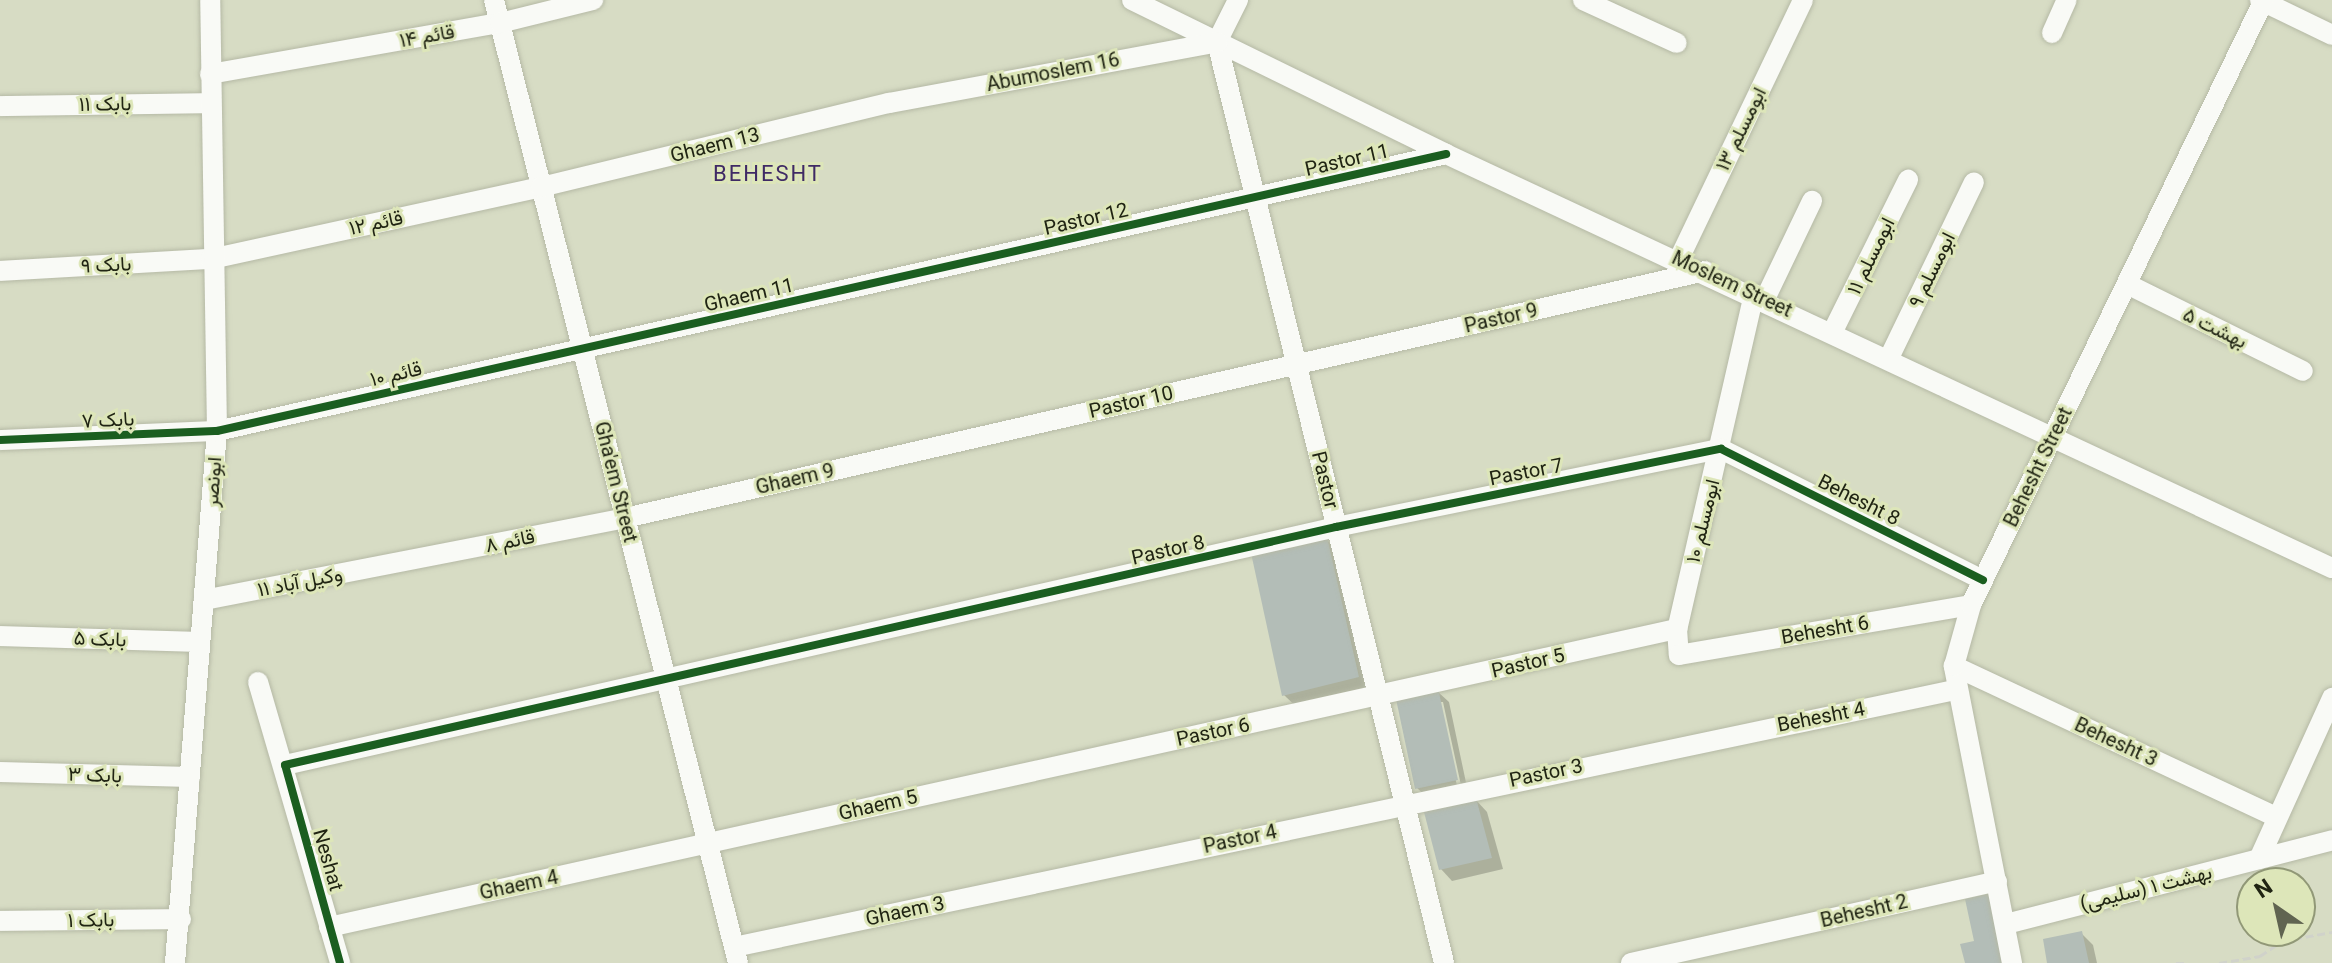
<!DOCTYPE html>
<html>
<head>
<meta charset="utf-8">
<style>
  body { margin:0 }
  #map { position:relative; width:2332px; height:963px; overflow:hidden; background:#d7dcc4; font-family:Roboto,Vazirmatn,sans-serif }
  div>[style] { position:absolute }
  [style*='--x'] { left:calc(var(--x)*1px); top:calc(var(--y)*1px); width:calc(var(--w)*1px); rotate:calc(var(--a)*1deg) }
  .shadow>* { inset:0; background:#0003 }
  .building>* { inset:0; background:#b3bdb7 }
  .path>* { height:3px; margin-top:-1.5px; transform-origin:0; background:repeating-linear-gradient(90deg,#d0d2ca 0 8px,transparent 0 12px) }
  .roads { filter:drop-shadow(0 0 2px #b5b9a5) drop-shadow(0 0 2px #b5b9a5) }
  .minor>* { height:20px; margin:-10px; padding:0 10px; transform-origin:10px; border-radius:10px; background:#f9faf6 }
  .cycleway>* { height:8px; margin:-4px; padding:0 4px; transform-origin:4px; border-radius:4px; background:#1b5e20 }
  span { translate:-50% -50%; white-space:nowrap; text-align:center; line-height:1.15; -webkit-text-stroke:6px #dde6b9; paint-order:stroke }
  .street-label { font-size:20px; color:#202413 }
  .neighbourhood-label { font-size:22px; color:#3f2a65; letter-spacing:2px }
  .north { position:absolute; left:2236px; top:867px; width:80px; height:80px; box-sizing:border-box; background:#dde6b9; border:2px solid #919877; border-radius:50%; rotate:326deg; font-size:22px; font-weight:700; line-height:32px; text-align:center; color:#202413 }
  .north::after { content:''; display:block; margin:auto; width:28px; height:36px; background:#606451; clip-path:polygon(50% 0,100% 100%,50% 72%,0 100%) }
</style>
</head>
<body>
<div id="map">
  <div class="shadow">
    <i style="clip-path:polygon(1326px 539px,1349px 562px,1380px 700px,1307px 717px,1284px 695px)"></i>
    <i style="clip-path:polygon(evenodd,1437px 691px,1449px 702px,1468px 792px,1429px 799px,1417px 788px,1437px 691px,1438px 702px,1443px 702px,1462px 790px,1458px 790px,1438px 702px)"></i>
    <i style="clip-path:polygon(1476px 800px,1487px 812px,1503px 869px,1452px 881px,1441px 869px)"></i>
    <i style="clip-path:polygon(2081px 933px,2093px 945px,2097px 963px,2050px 963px)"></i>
  </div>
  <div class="building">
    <i style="clip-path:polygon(1327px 537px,1359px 677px,1282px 696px,1251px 553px)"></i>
    <i style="clip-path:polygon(1438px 688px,1458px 780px,1415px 789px,1396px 699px)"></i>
    <i style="clip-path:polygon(1476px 798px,1492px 858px,1439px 870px,1424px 812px)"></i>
    <i style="clip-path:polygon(1992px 893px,2007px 963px,1965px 963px,1960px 944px,1974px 941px,1965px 899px)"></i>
    <i style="clip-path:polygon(2082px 931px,2089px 963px,2047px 963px,2043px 939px)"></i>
  </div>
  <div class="path">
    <i style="--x:2176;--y:963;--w:9;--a:0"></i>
    <i style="--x:2219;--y:963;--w:42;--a:-9.7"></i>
    <i style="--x:2260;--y:956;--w:27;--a:-34"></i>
    <i style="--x:2282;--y:941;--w:51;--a:-10.2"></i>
  </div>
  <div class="roads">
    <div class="minor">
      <i style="--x:494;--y:0;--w:993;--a:75.78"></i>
      <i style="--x:1132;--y:0;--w:350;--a:26.1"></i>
      <i style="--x:1446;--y:154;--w:978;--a:25.05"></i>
      <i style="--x:1238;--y:0;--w:47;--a:116.6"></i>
      <i style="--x:1217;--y:42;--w:949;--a:76.15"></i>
      <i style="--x:1583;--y:0;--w:103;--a:24.6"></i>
      <i style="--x:2260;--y:0;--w:80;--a:25.9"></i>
      <i style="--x:2052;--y:33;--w:36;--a:-66"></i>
      <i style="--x:210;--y:74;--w:294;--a:-10"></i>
      <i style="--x:500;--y:23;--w:96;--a:-13.9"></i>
      <i style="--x:0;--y:106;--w:210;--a:-0.8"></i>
      <i style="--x:1679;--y:259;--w:287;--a:-64.4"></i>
      <i style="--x:0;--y:271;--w:211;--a:-3.3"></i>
      <i style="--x:211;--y:259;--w:338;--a:-12.3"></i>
      <i style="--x:541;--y:187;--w:358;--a:-13.6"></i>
      <i style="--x:889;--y:103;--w:334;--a:-10.5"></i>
      <i style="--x:2127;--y:284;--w:196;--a:26.3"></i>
      <i style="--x:1754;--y:294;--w:344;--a:102.9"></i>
      <i style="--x:1677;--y:629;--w:26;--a:86"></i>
      <i style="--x:1679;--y:655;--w:296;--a:-9.7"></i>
      <i style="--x:1765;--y:299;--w:109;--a:-64.4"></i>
      <i style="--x:1833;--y:331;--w:169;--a:-63.6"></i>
      <i style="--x:1889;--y:358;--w:195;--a:-64.2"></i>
      <i style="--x:0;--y:440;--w:217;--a:-2.4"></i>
      <i style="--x:217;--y:431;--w:1260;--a:-12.7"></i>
      <i style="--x:204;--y:600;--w:429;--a:-11"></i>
      <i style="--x:625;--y:518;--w:1108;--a:-12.88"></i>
      <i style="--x:0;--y:636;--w:199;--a:1.7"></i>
      <i style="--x:1954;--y:666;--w:357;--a:25.1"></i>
      <i style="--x:258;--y:682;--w:293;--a:73.7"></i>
      <i style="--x:285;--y:765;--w:1078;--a:-12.76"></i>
      <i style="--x:1336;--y:527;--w:393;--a:-11.5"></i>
      <i style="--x:1721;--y:449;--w:293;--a:26.6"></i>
      <i style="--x:0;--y:772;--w:190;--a:1.5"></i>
      <i style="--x:2259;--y:859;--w:177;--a:-65.6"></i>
      <i style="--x:0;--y:921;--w:181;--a:-0.6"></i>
      <i style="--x:2006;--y:924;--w:337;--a:-14.4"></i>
      <i style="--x:329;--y:927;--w:1381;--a:-12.47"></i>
      <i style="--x:734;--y:947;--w:1248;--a:-11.89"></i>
      <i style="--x:175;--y:963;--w:534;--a:-85.49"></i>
      <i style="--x:217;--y:431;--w:431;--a:-90.9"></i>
      <i style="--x:1631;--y:963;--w:375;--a:-12.6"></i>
      <i style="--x:2012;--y:963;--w:303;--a:-101.1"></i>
      <i style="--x:1954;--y:666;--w:63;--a:-74.4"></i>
      <i style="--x:1971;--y:605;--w:672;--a:-64.16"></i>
    </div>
  </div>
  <div class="cycleway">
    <i style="--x:0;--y:440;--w:217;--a:-2.4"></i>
    <i style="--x:217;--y:431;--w:1260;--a:-12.7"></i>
    <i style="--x:340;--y:963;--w:205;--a:-105.5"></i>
    <i style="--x:285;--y:765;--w:1078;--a:-12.76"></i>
    <i style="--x:1336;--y:527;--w:393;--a:-11.5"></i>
    <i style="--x:1721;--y:449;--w:293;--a:26.6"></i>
  </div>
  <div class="street-label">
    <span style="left:427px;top:36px;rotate:-10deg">قائم ۱۴</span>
    <span style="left:1053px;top:72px;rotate:-11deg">Abumoslem 16</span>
    <span style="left:105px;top:104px;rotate:-1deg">بابک ۱۱</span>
    <span style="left:1741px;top:129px;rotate:-64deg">ابومسلم ۱۳</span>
    <span style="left:715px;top:145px;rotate:-14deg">Ghaem 13</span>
    <span style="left:1347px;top:160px;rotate:-13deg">Pastor 11</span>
    <span style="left:1086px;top:219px;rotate:-13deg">Pastor 12</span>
    <span style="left:376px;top:223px;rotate:-12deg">قائم ۱۲</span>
    <span style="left:1871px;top:256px;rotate:-64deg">ابومسلم ۱۱</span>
    <span style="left:106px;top:265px;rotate:-3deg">بابک ۹</span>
    <span style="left:1932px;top:270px;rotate:-64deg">ابومسلم ۹</span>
    <span style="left:1732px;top:284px;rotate:25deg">Moslem Street</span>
    <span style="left:749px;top:295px;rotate:-13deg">Ghaem 11</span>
    <span style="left:1501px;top:318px;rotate:-13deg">Pastor 9</span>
    <span style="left:2215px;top:328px;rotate:26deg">بهشت ۵</span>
    <span style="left:396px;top:374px;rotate:-13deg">قائم ۱۰</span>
    <span style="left:1131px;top:402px;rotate:-13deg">Pastor 10</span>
    <span style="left:108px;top:420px;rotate:-3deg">بابک ۷</span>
    <span style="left:2038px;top:467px;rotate:-64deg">Behesht Street</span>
    <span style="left:1526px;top:472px;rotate:-11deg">Pastor 7</span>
    <span style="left:795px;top:479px;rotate:-13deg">Ghaem 9</span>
    <span style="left:1325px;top:480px;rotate:76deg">Pastor</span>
    <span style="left:213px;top:482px;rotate:-86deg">ابونصر</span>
    <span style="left:616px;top:482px;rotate:76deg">Gha'em Street</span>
    <span style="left:1859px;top:500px;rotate:27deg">Behesht 8</span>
    <span style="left:1703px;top:521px;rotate:-76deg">ابومسلم ۱۰</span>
    <span style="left:510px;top:541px;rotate:-11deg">قائم ۸</span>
    <span style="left:1168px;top:550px;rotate:-13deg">Pastor 8</span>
    <span style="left:300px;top:582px;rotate:-11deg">وکیل آباد ۱۱</span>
    <span style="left:1825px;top:630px;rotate:-10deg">Behesht 6</span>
    <span style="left:100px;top:639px;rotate:2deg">بابک ۵</span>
    <span style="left:1528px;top:663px;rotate:-13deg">Pastor 5</span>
    <span style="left:1821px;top:717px;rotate:-11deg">Behesht 4</span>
    <span style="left:1213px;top:732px;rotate:-12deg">Pastor 6</span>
    <span style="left:2116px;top:742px;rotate:25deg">Behesht 3</span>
    <span style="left:1546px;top:773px;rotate:-12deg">Pastor 3</span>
    <span style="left:95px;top:775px;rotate:2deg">بابک ۳</span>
    <span style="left:878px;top:805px;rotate:-13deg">Ghaem 5</span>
    <span style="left:1240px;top:839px;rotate:-12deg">Pastor 4</span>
    <span style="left:328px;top:860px;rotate:74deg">Neshat</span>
    <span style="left:519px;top:885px;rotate:-12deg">Ghaem 4</span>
    <span style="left:2146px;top:888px;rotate:-14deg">بهشت ۱ (سلیمی)</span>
    <span style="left:905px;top:911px;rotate:-12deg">Ghaem 3</span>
    <span style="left:1864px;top:911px;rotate:-13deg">Behesht 2</span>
    <span style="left:91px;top:920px;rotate:-1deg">بابک ۱</span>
  </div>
  <div class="neighbourhood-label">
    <span style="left:768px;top:174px">BEHESHT</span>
  </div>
  <div class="north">N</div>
</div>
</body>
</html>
